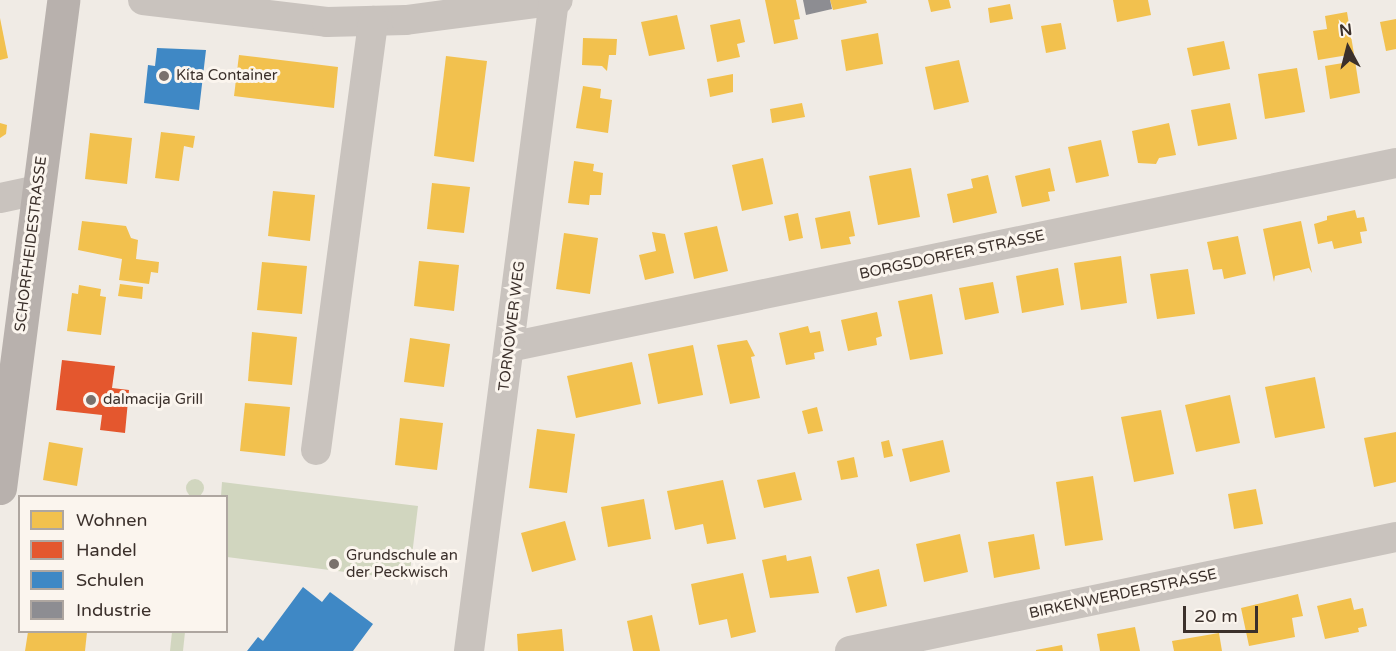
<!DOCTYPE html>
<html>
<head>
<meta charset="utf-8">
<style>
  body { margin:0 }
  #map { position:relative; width:1396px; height:651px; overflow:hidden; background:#f0ebe5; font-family:"Varela Round",sans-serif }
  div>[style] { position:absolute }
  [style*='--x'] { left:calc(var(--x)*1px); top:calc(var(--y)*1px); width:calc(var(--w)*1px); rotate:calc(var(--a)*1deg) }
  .green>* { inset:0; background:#d1d6bf }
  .round { border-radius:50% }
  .homes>* { inset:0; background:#f2c14e }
  .shops>* { inset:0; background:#e4572e }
  .schools>* { inset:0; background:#3f88c5 }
  .industry>* { inset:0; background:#8d8d92 }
  .minor>* { height:30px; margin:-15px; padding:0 15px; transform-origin:15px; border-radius:15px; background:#c9c3be }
  .major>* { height:33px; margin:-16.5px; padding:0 16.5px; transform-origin:16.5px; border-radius:16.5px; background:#b8b1ad }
  .dots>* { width:16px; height:16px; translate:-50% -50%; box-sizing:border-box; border:3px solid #fbf5ee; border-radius:50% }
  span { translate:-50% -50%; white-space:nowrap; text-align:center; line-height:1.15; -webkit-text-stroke:6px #fbf5ee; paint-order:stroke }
  .poi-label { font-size:15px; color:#3b302b }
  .left { translate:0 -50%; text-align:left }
  .street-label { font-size:15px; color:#3b302b }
  .legend { position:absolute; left:18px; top:495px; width:210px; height:138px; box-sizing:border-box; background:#fbf5ee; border:2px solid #aea6a0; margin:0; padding:8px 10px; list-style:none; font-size:18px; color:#3b302b }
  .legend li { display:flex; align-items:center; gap:12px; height:30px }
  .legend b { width:30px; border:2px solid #aea6a0 }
  .north { position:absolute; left:1318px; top:18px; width:60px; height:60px; -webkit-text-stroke:4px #fbf5ee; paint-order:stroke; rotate:353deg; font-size:16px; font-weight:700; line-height:24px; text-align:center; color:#3b302b }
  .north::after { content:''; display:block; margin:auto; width:21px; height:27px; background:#3b302b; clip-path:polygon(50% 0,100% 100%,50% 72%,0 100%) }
  .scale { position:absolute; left:1183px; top:606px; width:75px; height:27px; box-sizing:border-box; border:3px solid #3b302b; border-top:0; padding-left:8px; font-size:18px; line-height:21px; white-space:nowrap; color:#3b302b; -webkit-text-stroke:4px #fbf5ee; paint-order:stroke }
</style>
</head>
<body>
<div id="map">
  <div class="green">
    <i class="round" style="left:186px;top:479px;width:18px;height:18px"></i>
    <i style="clip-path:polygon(222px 482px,418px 506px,409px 580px,227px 557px,226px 496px,221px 496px)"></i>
    <i style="clip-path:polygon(172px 632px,185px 632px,183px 651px,170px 651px)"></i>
  </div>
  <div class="homes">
    <i style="clip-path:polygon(765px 0,796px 0,800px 19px,794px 20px,798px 39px,774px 44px)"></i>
    <i style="clip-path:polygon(830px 0,866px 0,867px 3px,833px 10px)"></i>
    <i style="clip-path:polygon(928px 0,949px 0,951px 8px,931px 12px)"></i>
    <i style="clip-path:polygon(1113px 0,1148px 0,1151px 15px,1117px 22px)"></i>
    <i style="clip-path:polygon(1010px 4px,1013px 19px,990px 23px,988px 8px)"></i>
    <i style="clip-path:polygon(1347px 12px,1354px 54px,1318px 60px,1313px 31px,1327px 29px,1325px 16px)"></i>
    <i style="clip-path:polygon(677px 15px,685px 49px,649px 56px,641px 22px)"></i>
    <i style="clip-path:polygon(0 18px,8px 58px,0 60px)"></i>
    <i style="clip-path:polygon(740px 19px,745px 42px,737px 44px,740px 57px,717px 62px,710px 25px)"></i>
    <i style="clip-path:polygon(1396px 19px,1396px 49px,1386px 51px,1380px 22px)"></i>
    <i style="clip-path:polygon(1061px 23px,1066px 49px,1046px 53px,1041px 26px)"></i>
    <i style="clip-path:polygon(878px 33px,883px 64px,846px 71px,841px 40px)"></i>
    <i style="clip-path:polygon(583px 38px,617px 39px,616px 55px,609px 55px,607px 71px,602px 66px,582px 65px)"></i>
    <i style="clip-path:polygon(1224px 41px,1230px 69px,1193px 76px,1187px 48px)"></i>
    <i style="clip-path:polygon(239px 55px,338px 67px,334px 108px,234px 96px)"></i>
    <i style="clip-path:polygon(446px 56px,487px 61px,474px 162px,434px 156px)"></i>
    <i style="clip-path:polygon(959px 60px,969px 102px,934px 110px,925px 67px)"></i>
    <i style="clip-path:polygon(1355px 61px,1360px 93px,1330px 99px,1325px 66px)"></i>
    <i style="clip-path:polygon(1297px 68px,1305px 112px,1265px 119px,1258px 74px)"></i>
    <i style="clip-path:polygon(733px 74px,733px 92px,710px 97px,707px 79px)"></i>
    <i style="clip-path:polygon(583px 86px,601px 89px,600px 98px,612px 100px,608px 133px,576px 128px)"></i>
    <i style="clip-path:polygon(802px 103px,805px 117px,772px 123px,770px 109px)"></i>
    <i style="clip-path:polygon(1230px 103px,1237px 139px,1198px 146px,1191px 110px)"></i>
    <i style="clip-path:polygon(0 123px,7px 125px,6px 134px,0 138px)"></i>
    <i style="clip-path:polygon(1169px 123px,1176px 155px,1159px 158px,1156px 164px,1138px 163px,1132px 131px)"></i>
    <i style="clip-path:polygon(161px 132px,195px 136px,193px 148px,184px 146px,179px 181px,155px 178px)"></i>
    <i style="clip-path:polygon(90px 133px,132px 138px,127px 184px,85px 179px)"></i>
    <i style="clip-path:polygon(1101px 140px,1109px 176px,1076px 183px,1068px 147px)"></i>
    <i style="clip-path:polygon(763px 158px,773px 204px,742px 211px,732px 165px)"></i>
    <i style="clip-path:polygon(574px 161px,594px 164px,593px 171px,603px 173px,601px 195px,590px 195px,589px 205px,568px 203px)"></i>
    <i style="clip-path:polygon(911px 168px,920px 217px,878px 225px,869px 176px)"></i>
    <i style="clip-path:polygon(1050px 168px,1055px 191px,1048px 192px,1050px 201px,1022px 207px,1015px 176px)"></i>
    <i style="clip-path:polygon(988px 175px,997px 213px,953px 223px,947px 194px,973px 188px,971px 179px)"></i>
    <i style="clip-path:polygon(432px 183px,470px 187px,464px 233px,427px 229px)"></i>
    <i style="clip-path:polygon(273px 191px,315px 195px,310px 241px,268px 236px)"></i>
    <i style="clip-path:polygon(1355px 210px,1357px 218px,1364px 217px,1367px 231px,1360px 232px,1362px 243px,1334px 249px,1332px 241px,1318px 244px,1314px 224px,1327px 220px,1327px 216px)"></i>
    <i style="clip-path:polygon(850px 211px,855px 236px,849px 237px,851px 244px,821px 249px,815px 218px)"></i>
    <i style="clip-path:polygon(798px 213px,803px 238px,789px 241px,784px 216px)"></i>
    <i style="clip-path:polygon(82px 221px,126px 226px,131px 238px,138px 240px,136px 259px,159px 262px,158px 273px,151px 272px,149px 284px,119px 280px,122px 259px,78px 250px)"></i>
    <i style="clip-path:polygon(1301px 221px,1312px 273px,1309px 268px,1275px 276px,1274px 282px,1263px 229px)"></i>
    <i style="clip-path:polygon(717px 226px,728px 271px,694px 279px,684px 233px)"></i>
    <i style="clip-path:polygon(652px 232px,665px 234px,674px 273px,645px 280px,639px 255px,656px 251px)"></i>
    <i style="clip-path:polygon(564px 233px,598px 238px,590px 294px,556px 289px)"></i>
    <i style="clip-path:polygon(1238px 236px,1246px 274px,1224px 279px,1222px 269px,1213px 270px,1207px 242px)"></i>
    <i style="clip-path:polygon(1121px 256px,1127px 303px,1081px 310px,1074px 263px)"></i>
    <i style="clip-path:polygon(419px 261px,459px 265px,454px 311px,414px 306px)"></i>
    <i style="clip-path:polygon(262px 262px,307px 266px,302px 314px,257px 310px)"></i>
    <i style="clip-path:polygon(1058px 268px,1064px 305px,1022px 313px,1016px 276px)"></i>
    <i style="clip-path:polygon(1188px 269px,1195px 314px,1157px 319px,1150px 274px)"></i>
    <i style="clip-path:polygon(993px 282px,999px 313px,965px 320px,959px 288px)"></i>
    <i style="clip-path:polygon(120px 284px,143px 287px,142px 299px,118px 296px)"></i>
    <i style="clip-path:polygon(79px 285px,101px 289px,100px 296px,106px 297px,101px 335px,67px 331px,72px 293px,78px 294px)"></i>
    <i style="clip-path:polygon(932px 294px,943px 354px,910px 360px,898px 301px)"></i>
    <i style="clip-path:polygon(877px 312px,882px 336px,876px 338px,877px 345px,848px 351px,841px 320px)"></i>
    <i style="clip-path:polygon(808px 326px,810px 333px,820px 331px,824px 351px,814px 353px,815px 359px,786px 365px,779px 333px)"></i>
    <i style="clip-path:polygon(252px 332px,297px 337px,292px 385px,248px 381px)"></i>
    <i style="clip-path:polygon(410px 338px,450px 344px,444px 387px,404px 382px)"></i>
    <i style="clip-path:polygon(747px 340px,755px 356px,751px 357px,760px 398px,730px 404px,717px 345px)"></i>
    <i style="clip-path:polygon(693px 345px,703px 395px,658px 404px,648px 354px)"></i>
    <i style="clip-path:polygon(632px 362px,641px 404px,576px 418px,567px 376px)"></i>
    <i style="clip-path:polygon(1315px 377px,1325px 428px,1275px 438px,1265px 387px)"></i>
    <i style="clip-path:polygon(1230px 395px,1240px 443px,1196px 452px,1185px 405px)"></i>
    <i style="clip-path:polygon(245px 403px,290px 407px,285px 456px,240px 451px)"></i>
    <i style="clip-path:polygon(817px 407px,823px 431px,808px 434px,802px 411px)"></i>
    <i style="clip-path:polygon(1161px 410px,1174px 474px,1134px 482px,1121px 417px)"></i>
    <i style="clip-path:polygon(400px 418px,443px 423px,437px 470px,395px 465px)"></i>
    <i style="clip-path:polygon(537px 429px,575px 434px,567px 493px,529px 488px)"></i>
    <i style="clip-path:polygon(1396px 432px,1396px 482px,1374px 487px,1364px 438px)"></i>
    <i style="clip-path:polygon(889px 440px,893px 456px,884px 458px,881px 442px)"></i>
    <i style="clip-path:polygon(943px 440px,950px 472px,910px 482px,902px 449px)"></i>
    <i style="clip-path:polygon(49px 442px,83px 448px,77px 486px,43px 480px)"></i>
    <i style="clip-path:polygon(854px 457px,858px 477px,841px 480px,837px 461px)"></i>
    <i style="clip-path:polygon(795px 472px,802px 500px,764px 508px,757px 480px)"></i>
    <i style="clip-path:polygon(1093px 476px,1103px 540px,1065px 546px,1056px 482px)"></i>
    <i style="clip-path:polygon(723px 480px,736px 539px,707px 544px,703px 524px,675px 530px,667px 491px)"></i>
    <i style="clip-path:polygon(1256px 489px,1263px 524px,1234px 529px,1228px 494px)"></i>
    <i style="clip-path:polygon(644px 499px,651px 539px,608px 547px,601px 507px)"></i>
    <i style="clip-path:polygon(565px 521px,576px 560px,532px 572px,521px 533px)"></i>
    <i style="clip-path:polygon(960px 534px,968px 572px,924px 582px,916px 544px)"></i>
    <i style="clip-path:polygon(1034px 534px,1040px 569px,994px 578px,988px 542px)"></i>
    <i style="clip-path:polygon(786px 555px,787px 561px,811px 556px,819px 593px,770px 598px,762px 560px)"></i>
    <i style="clip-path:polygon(879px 569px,887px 606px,856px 613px,847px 577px)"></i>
    <i style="clip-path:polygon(743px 573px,756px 632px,731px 638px,727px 619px,699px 625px,691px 584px)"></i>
    <i style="clip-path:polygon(1298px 594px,1303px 616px,1292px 618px,1295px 637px,1249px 646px,1241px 608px)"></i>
    <i style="clip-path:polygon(1351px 598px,1354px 610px,1363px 608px,1367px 626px,1358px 628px,1359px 632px,1325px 639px,1317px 606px)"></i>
    <i style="clip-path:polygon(652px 615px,660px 651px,633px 651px,627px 621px)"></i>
    <i style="clip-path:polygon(1135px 627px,1140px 651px,1100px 651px,1097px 634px)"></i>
    <i style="clip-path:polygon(562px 629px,564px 651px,518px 651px,517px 634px)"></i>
    <i style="clip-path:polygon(28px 632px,87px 632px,85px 651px,25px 651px)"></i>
    <i style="clip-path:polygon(1219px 633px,1222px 651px,1174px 651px,1172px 641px)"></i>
    <i style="clip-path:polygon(1062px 645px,1063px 651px,1036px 651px,1036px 650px)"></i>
  </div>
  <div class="shops">
    <i style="clip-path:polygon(62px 360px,115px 366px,112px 388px,129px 390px,125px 433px,100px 430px,102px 415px,56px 410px)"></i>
  </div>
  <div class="schools">
    <i style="clip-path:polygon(157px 48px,206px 50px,199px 110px,144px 103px,148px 65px,155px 66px)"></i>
    <i style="clip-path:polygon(303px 587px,322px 602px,330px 592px,373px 624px,353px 651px,247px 651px,258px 637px,263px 641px)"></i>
  </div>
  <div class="industry">
    <i style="clip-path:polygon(803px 0,830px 0,832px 9px,806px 15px)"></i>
  </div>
  <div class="minor">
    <i style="--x:143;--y:0;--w:185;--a:6.8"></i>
    <i style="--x:327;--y:22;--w:79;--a:-1.5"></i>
    <i style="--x:406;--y:20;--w:153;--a:-7.5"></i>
    <i style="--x:0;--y:198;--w:39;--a:-12"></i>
    <i style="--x:509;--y:347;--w:906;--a:-11.72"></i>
    <i style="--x:316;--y:450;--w:433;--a:-82.4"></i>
    <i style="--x:469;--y:651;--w:657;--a:-82.56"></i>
    <i style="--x:850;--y:651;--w:558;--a:-11.79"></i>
  </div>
  <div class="major">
    <i style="--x:0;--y:488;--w:492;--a:-82.6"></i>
  </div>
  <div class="dots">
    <i style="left:164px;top:76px;background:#7a716c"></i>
    <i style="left:91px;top:400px;background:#7a716c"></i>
    <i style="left:334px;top:564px;background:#7a716c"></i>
  </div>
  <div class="poi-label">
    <span class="left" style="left:176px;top:76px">Kita Container</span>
    <span class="left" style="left:103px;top:400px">dalmacija Grill</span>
    <span class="left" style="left:346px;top:564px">Grundschule an<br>der Peckwisch</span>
  </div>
  <div class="street-label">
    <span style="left:31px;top:244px;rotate:-83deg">SCHORFHEIDESTRASSE</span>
    <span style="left:952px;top:255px;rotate:-12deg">BORGSDORFER STRASSE</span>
    <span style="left:512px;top:326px;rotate:-83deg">TORNOWER WEG</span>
    <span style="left:1123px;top:594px;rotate:-12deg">BIRKENWERDERSTRASSE</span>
  </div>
  <ul class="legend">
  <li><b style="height:16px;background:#f2c14e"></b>Wohnen</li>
  <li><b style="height:16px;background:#e4572e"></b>Handel</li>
  <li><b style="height:16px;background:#3f88c5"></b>Schulen</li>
  <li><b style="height:16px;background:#8d8d92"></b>Industrie</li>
  </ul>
  <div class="north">N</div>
  <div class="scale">20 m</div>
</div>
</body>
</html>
